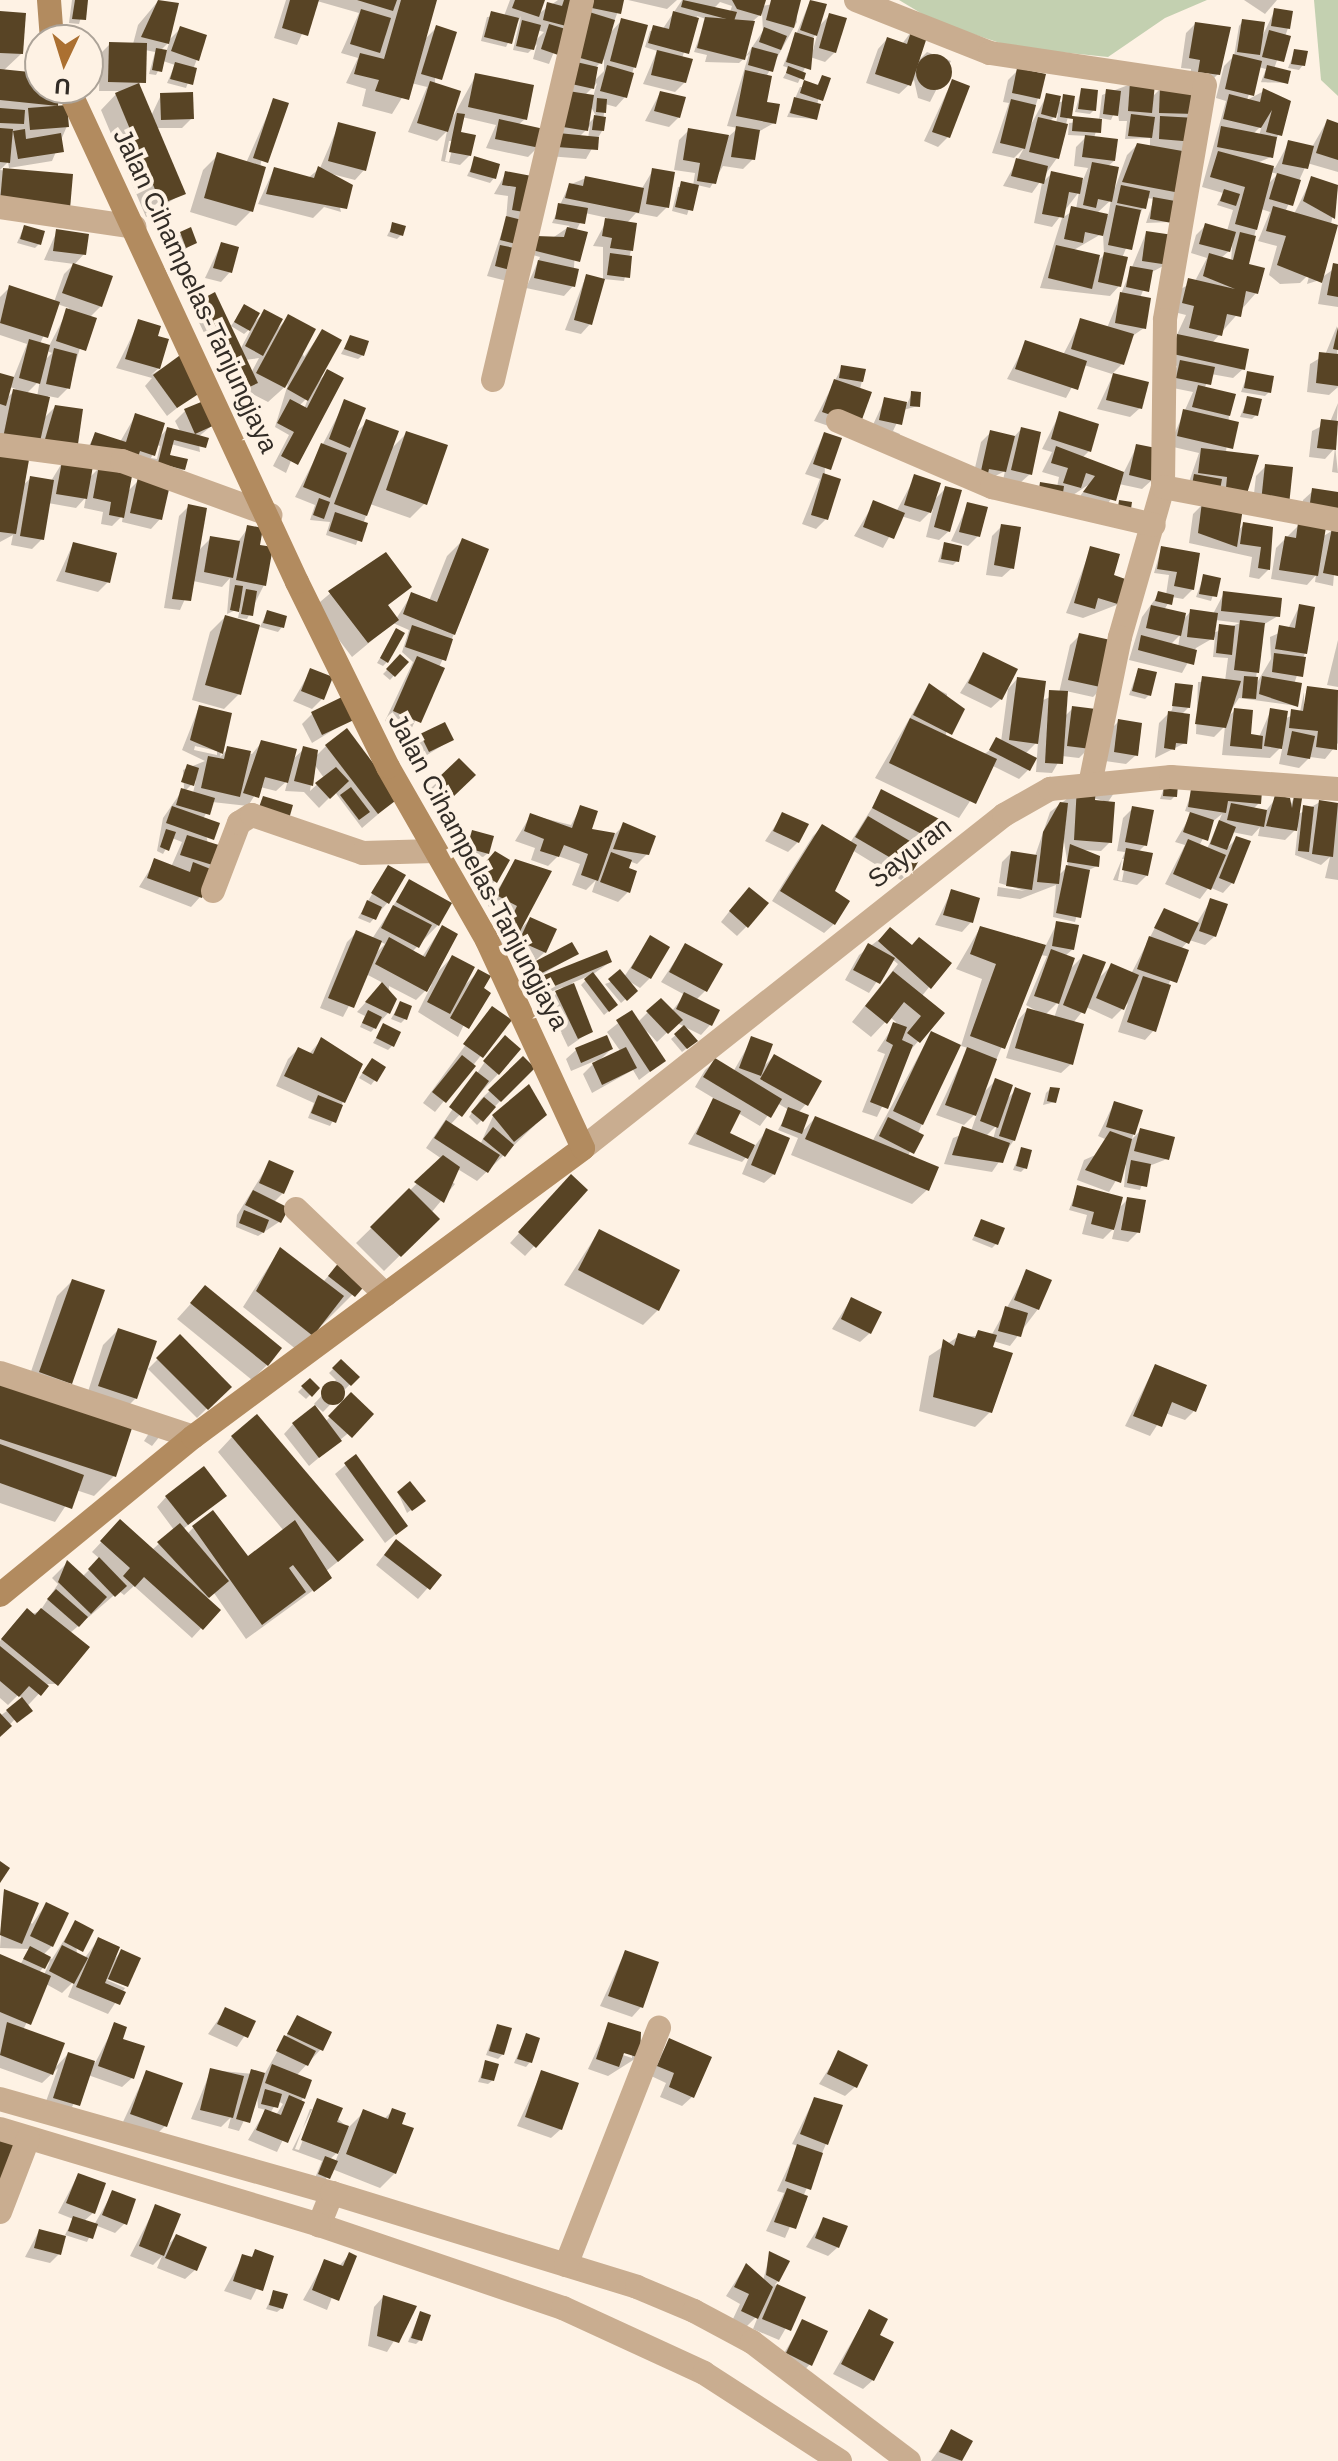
<!DOCTYPE html>
<html>
<head>
<meta charset="utf-8">
<style>
  body { margin:0 }
  #map { position:relative; width:1338px; height:2461px; overflow:hidden; background:#fef2e4; font-family:Helvetica,sans-serif }
  div>[style] { position:absolute }
  [style*='--x'] { left:calc(var(--x)*1px); top:calc(var(--y)*1px); width:calc(var(--w)*1px); rotate:calc(var(--a)*1deg) }
  .green>* { inset:0; background:#c3d0b0 }
  .shadow>* { inset:0; background:#0003 }
  .building>* { inset:0; background:#584425 }
  .round { border-radius:50% }
  .street>* { height:24px; margin:-12px; padding:0 12px; transform-origin:12px; border-radius:12px; background:#c9ad90 }
  .secondary>* { height:24px; margin:-12px; padding:0 12px; transform-origin:12px; border-radius:12px; background:#b28b5f }
  span { translate:-50% -50%; white-space:nowrap; text-align:center; line-height:1.15; -webkit-text-stroke:8px #fef2e4; paint-order:stroke }
  .street-label { font-size:26px; color:#322c26 }
  .north { position:absolute; left:24px; top:24px; width:80px; height:80px; box-sizing:border-box; background:#fef2e4; border:2px solid #aca398; border-radius:50%; rotate:184deg; font-size:22px; font-weight:700; line-height:32px; text-align:center; color:#322c26 }
  .north::after { content:''; display:block; margin:auto; width:28px; height:36px; background:#ab7031; clip-path:polygon(50% 0,100% 100%,50% 72%,0 100%) }
</style>
</head>
<body>
<div id="map">
  <div class="green">
    <i style="clip-path:polygon(899px 0,1207px 0,1165px 18px,1108px 57px,1012px 47px,934px 21px)"></i>
    <i style="clip-path:polygon(1314px 0,1338px 0,1338px 96px,1321px 80px)"></i>
  </div>
  <div class="shadow">
    <i style="clip-path:polygon(72px 0,86px 0,79px 24px,69px 23px)"></i>
    <i style="clip-path:polygon(evenodd,159px 0,168px 41px,180px 29px,197px 59px,186px 88px,167px 83px,175px 65px,163px 61px,156px 75px,149px 74px,155px 52px,145px 50px,139px 87px,151px 116px,161px 95px,192px 118px,182px 128px,156px 128px,183px 193px,146px 217px,101px 110px,119px 91px,99px 91px,100px 54px,110px 44px,133px 44px,138px 25px,159px 0,170px 41px,166px 52px,160px 51px,170px 41px)"></i>
    <i style="clip-path:polygon(evenodd,286px 0,435px 0,423px 41px,436px 28px,435px 85px,449px 124px,476px 75px,525px 119px,518px 125px,538px 147px,528px 157px,486px 148px,496px 125px,462px 117px,459px 134px,470px 155px,460px 165px,441px 161px,447px 131px,437px 141px,408px 132px,427px 87px,411px 83px,392px 114px,362px 106px,366px 89px,346px 83px,358px 58px,341px 53px,359px 13px,317px 1px,297px 45px,274px 38px,286px 0,449px 141px,454px 141px,449px 162px,445px 161px,449px 141px)"></i>
    <i style="clip-path:polygon(evenodd,510px 0,542px 0,538px 14px,558px 0,575px 0,549px 64px,533px 59px,537px 44px,528px 53px,513px 50px,521px 16px,506px 47px,481px 41px,487px 17px,504px 16px,510px 0,537px 30px,544px 32px,534px 42px,537px 30px)"></i>
    <i style="clip-path:polygon(evenodd,622px 0,610px 33px,622px 20px,634px 67px,625px 97px,616px 107px,605px 104px,602px 131px,586px 159px,548px 156px,581px 5px,622px 0,604px 59px,604px 71px,593px 82px,596px 67px,604px 59px,622px 0,597px 83px,593px 97px,584px 96px,597px 83px,622px 0,590px 105px,596px 116px,587px 125px,590px 105px,622px 0,590px 126px,588px 138px,579px 137px,590px 126px)"></i>
    <i style="clip-path:polygon(628px 0,677px 0,667px 9px)"></i>
    <i style="clip-path:polygon(evenodd,682px 0,764px 0,762px 6px,797px 0,797px 22px,766px 77px,765px 103px,774px 123px,758px 132px,753px 159px,743px 169px,723px 166px,710px 188px,697px 185px,687px 215px,672px 211px,678px 187px,693px 186px,695px 173px,674px 170px,679px 140px,689px 130px,728px 137px,738px 128px,727px 126px,749px 54px,739px 63px,705px 62px,707px 55px,694px 52px,706px 19px,697px 16px,682px 58px,685px 82px,675px 92px,643px 84px,657px 51px,645px 47px,650px 31px,662px 30px,682px 0,720px 2px,732px 6px,730px 12px,714px 8px,720px 2px,682px 0,762px 13px,763px 31px,744px 59px,753px 21px,762px 13px)"></i>
    <i style="clip-path:polygon(1244px 0,1277px 0,1265px 14px)"></i>
    <i style="clip-path:polygon(evenodd,810px 1px,818px 27px,830px 15px,835px 52px,825px 62px,810px 57px,798px 83px,783px 78px,789px 68px,783px 66px,810px 1px,818px 32px,813px 50px,812px 39px,818px 32px)"></i>
    <i style="clip-path:polygon(evenodd,1275px 10px,1288px 28px,1274px 69px,1286px 83px,1261px 82px,1266px 69px,1258px 67px,1247px 100px,1264px 91px,1289px 101px,1271px 157px,1257px 163px,1275px 168px,1289px 142px,1312px 147px,1327px 121px,1338px 125px,1338px 172px,1307px 163px,1285px 212px,1294px 214px,1312px 178px,1338px 187px,1321px 278px,1338px 266px,1338px 307px,1318px 304px,1323px 279px,1307px 284px,1310px 273px,1300px 283px,1280px 284px,1269px 275px,1277px 246px,1258px 241px,1270px 212px,1261px 209px,1247px 265px,1256px 293px,1212px 343px,1243px 369px,1233px 378px,1211px 374px,1204px 389px,1229px 415px,1226px 453px,1243px 499px,1238px 531px,1244px 524px,1271px 529px,1269px 569px,1259px 579px,1249px 577px,1252px 557px,1189px 543px,1193px 514px,1203px 504px,1189px 482px,1199px 453px,1169px 446px,1193px 392px,1168px 387px,1177px 366px,1164px 363px,1186px 315px,1174px 312px,1179px 290px,1195px 281px,1207px 258px,1191px 253px,1196px 235px,1206px 225px,1227px 231px,1233px 210px,1217px 205px,1223px 193px,1202px 187px,1226px 101px,1216px 98px,1224px 66px,1234px 56px,1239px 26px,1243px 21px,1260px 41px,1275px 10px,1262px 125px,1259px 136px,1253px 134px,1262px 125px,1275px 10px,1270px 172px,1278px 174px,1266px 186px,1270px 172px,1275px 10px,1233px 235px,1231px 261px,1221px 258px,1229px 251px,1233px 235px)"></i>
    <i style="clip-path:polygon(0 13px,21px 54px,3px 71px,40px 75px,40px 88px,57px 88px,55px 108px,67px 126px,52px 161px,9px 168px,8px 162px,0 170px,71px 176px,0 212px)"></i>
    <i style="clip-path:polygon(1195px 24px,1218px 74px,1208px 84px,1190px 81px,1191px 69px,1181px 68px,1186px 33px)"></i>
    <i style="clip-path:polygon(914px 28px,917px 62px,927px 52px,951px 61px,930px 102px,918px 98px,914px 80px,899px 94px,866px 83px,878px 49px,887px 39px,902px 44px)"></i>
    <i style="clip-path:polygon(1295px 51px,1303px 65px,1299px 70px,1288px 68px)"></i>
    <i style="clip-path:polygon(evenodd,1018px 70px,1038px 98px,1028px 130px,1047px 95px,1057px 103px,1073px 98px,1057px 158px,1032px 193px,1003px 186px,1024px 148px,1014px 158px,992px 153px,1009px 103px,1003px 102px,1008px 80px,1018px 70px,1058px 113px,1056px 124px,1049px 122px,1058px 113px)"></i>
    <i style="clip-path:polygon(822px 77px,815px 119px,787px 117px,800px 87px,816px 87px)"></i>
    <i style="clip-path:polygon(952px 81px,948px 137px,938px 147px,924px 141px)"></i>
    <i style="clip-path:polygon(evenodd,1131px 84px,1152px 97px,1161px 88px,1195px 89px,1170px 222px,1146px 223px,1154px 199px,1147px 198px,1122px 258px,1119px 286px,1110px 296px,1040px 288px,1062px 218px,1076px 209px,1079px 192px,1052px 227px,1034px 223px,1042px 183px,1052px 173px,1078px 192px,1088px 168px,1074px 166px,1076px 147px,1087px 136px,1068px 135px,1069px 123px,1099px 120px,1102px 95px,1131px 84px,1117px 106px,1119px 121px,1127px 121px,1125px 139px,1150px 138px,1150px 147px,1137px 145px,1127px 155px,1115px 188px,1107px 167px,1114px 161px,1094px 138px,1100px 118px,1111px 120px,1117px 106px,1131px 84px,1111px 200px,1108px 216px,1097px 213px,1111px 200px,1131px 84px,1103px 233px,1104px 255px,1096px 263px,1072px 251px,1103px 233px)"></i>
    <i style="clip-path:polygon(1081px 90px,1094px 110px,1090px 114px,1075px 112px)"></i>
    <i style="clip-path:polygon(660px 93px,679px 117px,669px 127px,645px 121px)"></i>
    <i style="clip-path:polygon(274px 100px,251px 211px,236px 226px,190px 212px,203px 170px,218px 155px,246px 163px)"></i>
    <i style="clip-path:polygon(339px 124px,364px 170px,355px 180px,332px 174px,341px 212px,324px 207px,313px 218px,258px 204px,274px 169px,308px 178px,320px 168px)"></i>
    <i style="clip-path:polygon(475px 159px,494px 178px,490px 183px,467px 176px)"></i>
    <i style="clip-path:polygon(653px 170px,667px 207px,657px 217px,636px 213px,626px 224px,631px 250px,624px 281px,603px 279px,603px 247px,593px 246px,608px 218px,585px 213px,576px 231px,573px 286px,564px 296px,526px 288px,540px 257px,529px 254px,570px 226px,552px 223px,569px 185px,586px 178px,641px 190px)"></i>
    <i style="clip-path:polygon(506px 173px,535px 178px,507px 281px,487px 276px,506px 220px,508px 196px,494px 194px)"></i>
    <i style="clip-path:polygon(393px 224px,401px 235px,397px 239px,387px 236px)"></i>
    <i style="clip-path:polygon(24px 227px,39px 244px,35px 248px,17px 243px)"></i>
    <i style="clip-path:polygon(evenodd,57px 231px,84px 254px,74px 265px,101px 306px,89px 318px,68px 388px,58px 398px,48px 396px,42px 420px,55px 407px,80px 411px,28px 454px,22px 486px,31px 478px,51px 481px,62px 463px,89px 478px,100px 467px,127px 492px,139px 480px,160px 519px,151px 529px,122px 522px,123px 515px,112px 526px,101px 524px,103px 512px,84px 508px,86px 497px,76px 508px,48px 503px,42px 539px,32px 549px,11px 545px,13px 535px,0 542px,0 375px,13px 379px,27px 344px,0 335px,0 297px,10px 287px,54px 302px,64px 274px,74px 264px,44px 260px,57px 231px,57px 304px,69px 308px,49px 346px,40px 344px,57px 304px,57px 231px,47px 351px,52px 353px,44px 361px,47px 351px,57px 231px,40px 380px,37px 397px,26px 394px,40px 380px,57px 231px,10px 387px,16px 389px,6px 399px,10px 387px)"></i>
    <i style="clip-path:polygon(1146px 233px,1167px 264px,1150px 273px,1140px 298px,1144px 328px,1131px 337px,1122px 364px,1112px 374px,1084px 365px,1066px 398px,1007px 379px,1026px 343px,1063px 355px,1081px 320px,1107px 328px)"></i>
    <i style="clip-path:polygon(181px 234px,195px 243px,182px 251px,177px 238px)"></i>
    <i style="clip-path:polygon(221px 244px,230px 272px,221px 282px,205px 278px)"></i>
    <i style="clip-path:polygon(586px 276px,590px 324px,581px 334px,565px 330px)"></i>
    <i style="clip-path:polygon(evenodd,203px 300px,240px 350px,252px 327px,244px 334px,231px 326px,244px 307px,252px 324px,265px 312px,277px 329px,289px 317px,304px 357px,322px 331px,317px 382px,328px 372px,286px 473px,273px 466px,289px 435px,275px 427px,288px 384px,268px 402px,247px 391px,235px 397px,193px 310px,203px 300px,259px 358px,251px 373px,245px 360px,259px 358px,203px 300px,309px 396px,304px 409px,299px 406px,309px 396px)"></i>
    <i style="clip-path:polygon(139px 322px,156px 338px,159px 368px,151px 375px,183px 356px,197px 392px,167px 416px,145px 386px,152px 378px,116px 368px)"></i>
    <i style="clip-path:polygon(1337px 326px,1338px 395px,1338px 387px,1329px 395px,1307px 392px,1310px 364px,1325px 355px)"></i>
    <i style="clip-path:polygon(350px 337px,363px 355px,358px 359px,341px 354px)"></i>
    <i style="clip-path:polygon(842px 367px,862px 381px,849px 433px,814px 421px)"></i>
    <i style="clip-path:polygon(1248px 373px,1269px 392px,1265px 396px,1241px 392px)"></i>
    <i style="clip-path:polygon(1113px 375px,1140px 408px,1130px 417px,1097px 409px)"></i>
    <i style="clip-path:polygon(912px 393px,918px 406px,903px 410px,893px 431px,900px 434px,897px 443px,871px 429px,885px 399px,907px 404px)"></i>
    <i style="clip-path:polygon(1248px 398px,1256px 415px,1252px 419px,1240px 417px)"></i>
    <i style="clip-path:polygon(345px 402px,352px 436px,367px 422px,389px 451px,407px 433px,425px 503px,410px 518px,370px 504px,356px 545px,326px 535px,330px 522px,310px 520px,315px 505px,295px 497px)"></i>
    <i style="clip-path:polygon(1338px 403px,1335px 445px,1338px 473px,1332px 472px,1335px 448px,1325px 459px,1309px 457px,1312px 431px,1330px 422px)"></i>
    <i style="clip-path:polygon(evenodd,185px 411px,214px 424px,198px 437px,200px 452px,171px 444px,168px 456px,184px 469px,179px 473px,87px 450px,95px 434px,120px 442px,135px 416px,159px 438px,167px 429px,181px 433px,175px 421px,185px 411px,157px 445px,160px 446px,157px 459px,151px 458px,157px 445px)"></i>
    <i style="clip-path:polygon(1060px 413px,1089px 451px,1082px 458px,1123px 474px,1137px 446px,1152px 480px,1142px 489px,1119px 484px,1105px 509px,1076px 502px,1088px 485px,1070px 497px,1036px 488px,1057px 487px,1059px 477px,1042px 472px,1052px 452px,1042px 449px)"></i>
    <i style="clip-path:polygon(1021px 429px,1030px 474px,1020px 483px,1003px 480px,1005px 471px,970px 489px,981px 442px,991px 432px,1013px 438px)"></i>
    <i style="clip-path:polygon(824px 434px,826px 519px,816px 529px,802px 524px,820px 479px,805px 474px)"></i>
    <i style="clip-path:polygon(1266px 466px,1291px 468px,1252px 511px,1256px 476px)"></i>
    <i style="clip-path:polygon(915px 477px,934px 500px,946px 488px,949px 531px,939px 540px,926px 537px,933px 509px,920px 522px,901px 516px,883px 548px,854px 536px,874px 503px,896px 512px)"></i>
    <i style="clip-path:polygon(1313px 491px,1338px 494px,1300px 519px,1303px 500px)"></i>
    <i style="clip-path:polygon(968px 504px,978px 536px,968px 546px,951px 541px)"></i>
    <i style="clip-path:polygon(188px 507px,198px 551px,211px 538px,237px 543px,248px 528px,264px 585px,247px 619px,238px 618px,240px 608px,227px 614px,230px 578px,222px 587px,193px 581px,180px 610px,164px 608px,179px 516px)"></i>
    <i style="clip-path:polygon(1299px 525px,1322px 537px,1338px 527px,1333px 586px,1315px 582px,1316px 575px,1307px 585px,1271px 579px,1276px 548px)"></i>
    <i style="clip-path:polygon(1002px 526px,1012px 568px,1002px 577px,986px 575px,992px 536px)"></i>
    <i style="clip-path:polygon(462px 541px,454px 634px,410px 732px,385px 721px,413px 662px,402px 652px,409px 630px,393px 623px,352px 657px,314px 607px,358px 570px,410px 587px,386px 607px,396px 619px,412px 594px,429px 601px,447px 556px)"></i>
    <i style="clip-path:polygon(73px 544px,108px 582px,98px 592px,56px 581px)"></i>
    <i style="clip-path:polygon(944px 544px,957px 561px,953px 565px,938px 562px)"></i>
    <i style="clip-path:polygon(1091px 548px,1119px 604px,1083px 618px,1066px 613px)"></i>
    <i style="clip-path:polygon(evenodd,1161px 549px,1193px 589px,1183px 599px,1172px 597px,1164px 610px,1183px 620px,1191px 611px,1213px 614px,1224px 593px,1278px 616px,1263px 625px,1255px 686px,1271px 659px,1270px 637px,1288px 629px,1299px 607px,1305px 653px,1294px 684px,1297px 706px,1239px 698px,1224px 721px,1235px 710px,1249px 736px,1259px 737px,1271px 710px,1284px 719px,1300px 712px,1304px 692px,1304px 721px,1307px 688px,1338px 692px,1338px 743px,1325px 759px,1310px 757px,1299px 768px,1279px 764px,1283px 745px,1270px 758px,1222px 755px,1225px 726px,1214px 737px,1196px 734px,1198px 682px,1225px 681px,1228px 658px,1213px 657px,1215px 637px,1196px 648px,1182px 673px,1129px 660px,1142px 617px,1159px 594px,1166px 595px,1169px 575px,1154px 573px,1161px 549px,1215px 620px,1240px 623px,1213px 633px,1215px 620px,1161px 549px,1180px 635px,1178px 647px,1170px 645px,1180px 635px)"></i>
    <i style="clip-path:polygon(1204px 576px,1218px 580px,1211px 601px,1196px 597px)"></i>
    <i style="clip-path:polygon(267px 612px,282px 627px,278px 632px,260px 627px)"></i>
    <i style="clip-path:polygon(225px 617px,239px 694px,224px 709px,192px 700px,210px 632px)"></i>
    <i style="clip-path:polygon(397px 630px,387px 662px,383px 666px,377px 663px)"></i>
    <i style="clip-path:polygon(1080px 635px,1103px 687px,1093px 697px,1066px 691px,1064px 717px,1073px 708px,1089px 748px,1079px 758px,1062px 756px,1052px 773px,1036px 772px,1038px 741px,1025px 754px,1028px 770px,1019px 779px,993px 766px,959px 818px,875px 778px,929px 685px,947px 694px,946px 738px,983px 755px,1001px 742px,1008px 689px,1017px 679px,1041px 701px,1059px 693px,1070px 645px)"></i>
    <i style="clip-path:polygon(1338px 640px,1338px 687px,1327px 685px)"></i>
    <i style="clip-path:polygon(984px 655px,1001px 699px,991px 708px,960px 693px)"></i>
    <i style="clip-path:polygon(400px 657px,406px 662px,390px 680px,383px 674px)"></i>
    <i style="clip-path:polygon(311px 670px,322px 699px,312px 709px,293px 701px)"></i>
    <i style="clip-path:polygon(1138px 670px,1149px 695px,1145px 699px,1129px 695px)"></i>
    <i style="clip-path:polygon(1176px 685px,1189px 707px,1181px 715px,1185px 743px,1155px 758px,1159px 723px,1172px 710px)"></i>
    <i style="clip-path:polygon(evenodd,199px 707px,230px 714px,220px 757px,228px 749px,252px 754px,262px 742px,292px 760px,304px 749px,315px 757px,326px 746px,397px 798px,362px 828px,335px 792px,319px 808px,304px 792px,285px 791px,288px 780px,276px 791px,260px 787px,248px 806px,212px 802px,203px 819px,208px 844px,223px 848px,200px 897px,191px 907px,139px 887px,155px 861px,171px 867px,182px 842px,172px 838px,163px 854px,157px 851px,163px 818px,184px 788px,183px 770px,205px 761px,182px 750px,199px 707px,195px 746px,217px 751px,217px 755px,194px 750px,195px 746px,199px 707px,314px 764px,324px 778px,310px 791px,314px 764px,199px 707px,196px 780px,193px 793px,185px 791px,196px 780px)"></i>
    <i style="clip-path:polygon(312px 714px,353px 718px,312px 743px,302px 724px)"></i>
    <i style="clip-path:polygon(1119px 721px,1136px 755px,1126px 764px,1105px 761px,1109px 731px)"></i>
    <i style="clip-path:polygon(422px 736px,451px 740px,419px 760px,412px 746px)"></i>
    <i style="clip-path:polygon(459px 761px,473px 775px,442px 805px,428px 791px)"></i>
    <i style="clip-path:polygon(1165px 785px,1175px 796px,1171px 800px,1160px 799px)"></i>
    <i style="clip-path:polygon(evenodd,1116px 790px,1108px 802px,1093px 798px,1110px 842px,1101px 851px,1083px 850px,1097px 866px,1089px 870px,1075px 922px,1053px 917px,1056px 885px,1020px 899px,997px 896px,998px 887px,1025px 891px,999px 883px,1002px 862px,1011px 853px,1035px 856px,1050px 812px,1068px 798px,1116px 790px,1063px 835px,1068px 866px,1058px 876px,1063px 835px)"></i>
    <i style="clip-path:polygon(evenodd,1192px 791px,1259px 803px,1253px 809px,1265px 812px,1276px 798px,1290px 806px,1296px 793px,1297px 815px,1320px 802px,1338px 805px,1338px 880px,1325px 878px,1330px 857px,1321px 865px,1295px 855px,1298px 827px,1285px 840px,1258px 836px,1260px 827px,1252px 836px,1232px 832px,1226px 849px,1237px 838px,1232px 883px,1223px 893px,1209px 887px,1200px 899px,1165px 884px,1185px 845px,1175px 842px,1192px 813px,1185px 811px,1192px 791px,1222px 814px,1207px 849px,1199px 846px,1212px 822px,1222px 814px)"></i>
    <i style="clip-path:polygon(882px 792px,935px 841px,911px 870px,901px 880px,852px 850px,832px 892px,834px 924px,824px 933px,772px 901px,813px 836px,822px 827px,850px 843px)"></i>
    <i style="clip-path:polygon(581px 807px,589px 829px,614px 835px,624px 825px,647px 854px,637px 864px,629px 861px,628px 892px,618px 902px,592px 892px,596px 880px,586px 890px,572px 885px,580px 864px,558px 856px,548px 866px,531px 860px,535px 848px,515px 841px,531px 815px,571px 825px)"></i>
    <i style="clip-path:polygon(evenodd,1133px 808px,1145px 845px,1138px 852px,1147px 875px,1137px 885px,1113px 880px,1125px 852px,1117px 851px,1123px 818px,1133px 808px,1122px 859px,1126px 859px,1122px 881px,1118px 880px,1122px 859px)"></i>
    <i style="clip-path:polygon(783px 814px,798px 842px,788px 852px,765px 841px)"></i>
    <i style="clip-path:polygon(473px 833px,488px 853px,483px 857px,464px 852px)"></i>
    <i style="clip-path:polygon(515px 861px,520px 930px,530px 919px,545px 952px,535px 961px,511px 951px,518px 934px,506px 946px,497px 941px,509px 916px,488px 906px)"></i>
    <i style="clip-path:polygon(485px 863px,495px 881px,485px 891px,470px 882px)"></i>
    <i style="clip-path:polygon(388px 867px,388px 902px,370px 923px,358px 918px)"></i>
    <i style="clip-path:polygon(evenodd,409px 881px,438px 925px,412px 952px,422px 957px,442px 927px,436px 974px,452px 957px,465px 985px,479px 971px,481px 989px,458px 1037px,418px 1012px,432px 984px,416px 1000px,389px 986px,388px 1013px,371px 1032px,360px 1027px,365px 1016px,357px 1012px,383px 983px,366px 974px,343px 1017px,320px 1008px,347px 942px,356px 933px,372px 939px,409px 881px,379px 941px,385px 944px,373px 956px,379px 941px)"></i>
    <i style="clip-path:polygon(951px 892px,971px 922px,962px 932px,935px 925px)"></i>
    <i style="clip-path:polygon(739px 899px,747px 926px,737px 936px,721px 922px)"></i>
    <i style="clip-path:polygon(evenodd,1211px 900px,1215px 936px,1205px 945px,1189px 940px,1180px 950px,1154px 1030px,1145px 1040px,1118px 1032px,1128px 1003px,1112px 1019px,1086px 1007px,1073px 1023px,1071px 1064px,1061px 1073px,1006px 1058px,1018px 1020px,1027px 1010px,1042px 1014px,1026px 1005px,1047px 956px,1040px 955px,982px 1094px,995px 1081px,1006px 1100px,1016px 1090px,1014px 1140px,992px 1172px,944px 1164px,953px 1138px,971px 1131px,978px 1111px,964px 1125px,936px 1115px,968px 1048px,961px 1046px,982px 979px,956px 969px,980px 928px,1045px 947px,1057px 923px,1073px 949px,1065px 956px,1069px 970px,1083px 956px,1096px 981px,1112px 965px,1131px 974px,1164px 910px,1196px 924px,1211px 900px,1060px 1000px,1054px 1018px,1045px 1015px,1060px 1000px,1211px 900px,997px 1125px,993px 1139px,986px 1136px,997px 1125px)"></i>
    <i style="clip-path:polygon(886px 934px,949px 963px,921px 997px,942px 1013px,909px 1052px,877px 1117px,862px 1112px,885px 1054px,877px 1051px,896px 1022px,890px 1017px,871px 1037px,852px 1022px,898px 964px,892px 959px,869px 993px,845px 980px,859px 955px)"></i>
    <i style="clip-path:polygon(650px 938px,650px 978px,640px 988px,627px 980px,635px 991px,621px 1003px,605px 984px,624px 977px)"></i>
    <i style="clip-path:polygon(685px 946px,705px 991px,696px 1000px,717px 1011px,710px 1025px,701px 1035px,677px 1023px,657px 1042px,646px 1030px,664px 1061px,639px 1080px,633px 1070px,592px 1093px,583px 1074px,597px 1060px,571px 1071px,566px 1059px,576px 1050px,611px 1049px,598px 1062px,621px 1052px,607px 1032px,632px 1012px,638px 1022px,648px 1012px,671px 1012px,685px 995px,661px 982px)"></i>
    <i style="clip-path:polygon(576px 954px,530px 982px,526px 973px,535px 963px)"></i>
    <i style="clip-path:polygon(610px 962px,592px 975px,611px 1009px,604px 1015px,581px 985px,591px 975px,572px 983px,591px 1031px,568px 1047px,547px 1003px,563px 987px,540px 996px,536px 987px,549px 973px)"></i>
    <i style="clip-path:polygon(400px 1003px,405px 1019px,401px 1023px,391px 1019px)"></i>
    <i style="clip-path:polygon(492px 1009px,509px 1021px,435px 1112px,423px 1103px)"></i>
    <i style="clip-path:polygon(384px 1026px,392px 1046px,388px 1050px,373px 1043px)"></i>
    <i style="clip-path:polygon(684px 1028px,691px 1045px,682px 1052px,671px 1039px)"></i>
    <i style="clip-path:polygon(931px 1033px,922px 1124px,908px 1156px,927px 1190px,912px 1204px,791px 1155px,798px 1138px,778px 1130px,789px 1110px,777px 1103px,760px 1126px,738px 1113px,728px 1134px,754px 1147px,766px 1131px,774px 1174px,764px 1183px,742px 1174px,751px 1152px,742px 1162px,688px 1144px,715px 1099px,695px 1087px,705px 1070px,715px 1061px,733px 1072px,752px 1039px,762px 1068px,774px 1056px,806px 1104px,798px 1113px,801px 1133px,815px 1118px,872px 1142px)"></i>
    <i style="clip-path:polygon(321px 1040px,343px 1102px,330px 1126px,308px 1118px,314px 1103px,276px 1086px,288px 1059px,298px 1049px,309px 1054px)"></i>
    <i style="clip-path:polygon(495px 1047px,498px 1074px,450px 1125px,480px 1145px,493px 1116px,535px 1125px,477px 1181px,456px 1168px,448px 1179px,455px 1184px,431px 1213px,437px 1219px,384px 1271px,356px 1243px,442px 1159px,426px 1148px)"></i>
    <i style="clip-path:polygon(523px 1059px,532px 1068px,477px 1125px,469px 1117px,480px 1100px)"></i>
    <i style="clip-path:polygon(368px 1065px,384px 1068px,371px 1085px,359px 1078px)"></i>
    <i style="clip-path:polygon(1050px 1089px,1055px 1102px,1043px 1105px,1046px 1093px)"></i>
    <i style="clip-path:polygon(1114px 1103px,1140px 1111px,1132px 1139px,1141px 1130px,1167px 1159px,1149px 1166px,1140px 1190px,1124px 1187px,1126px 1164px,1109px 1192px,1077px 1180px,1084px 1160px,1100px 1153px,1105px 1139px,1098px 1136px)"></i>
    <i style="clip-path:polygon(1021px 1150px,1025px 1168px,1021px 1172px,1013px 1170px)"></i>
    <i style="clip-path:polygon(270px 1162px,283px 1193px,273px 1203px,279px 1222px,258px 1236px,236px 1227px,237px 1215px)"></i>
    <i style="clip-path:polygon(561px 1187px,586px 1190px,525px 1256px,510px 1243px)"></i>
    <i style="clip-path:polygon(1078px 1187px,1118px 1209px,1128px 1199px,1138px 1232px,1128px 1242px,1112px 1239px,1115px 1227px,1103px 1239px,1082px 1234px,1087px 1215px,1069px 1210px)"></i>
    <i style="clip-path:polygon(982px 1221px,996px 1244px,992px 1248px,972px 1240px)"></i>
    <i style="clip-path:polygon(599px 1231px,658px 1310px,643px 1325px,564px 1285px)"></i>
    <i style="clip-path:polygon(280px 1249px,323px 1282px,330px 1274px,364px 1283px,297px 1350px,243px 1307px)"></i>
    <i style="clip-path:polygon(1027px 1272px,1038px 1309px,1010px 1346px,993px 1341px,990px 1412px,975px 1427px,919px 1411px,929px 1356px,959px 1336px,991px 1336px)"></i>
    <i style="clip-path:polygon(72px 1281px,70px 1383px,54px 1398px,114px 1476px,94px 1496px,76px 1490px,55px 1522px,0 1503px,0 1381px,25px 1389px,57px 1296px)"></i>
    <i style="clip-path:polygon(205px 1288px,267px 1365px,252px 1380px,177px 1319px)"></i>
    <i style="clip-path:polygon(851px 1299px,870px 1333px,860px 1342px,832px 1329px)"></i>
    <i style="clip-path:polygon(118px 1330px,136px 1398px,121px 1413px,85px 1401px,103px 1345px)"></i>
    <i style="clip-path:polygon(180px 1337px,229px 1387px,197px 1418px,148px 1369px)"></i>
    <i style="clip-path:polygon(341px 1361px,357px 1377px,323px 1412px,314px 1404px,336px 1380px,329px 1373px)"></i>
    <i style="clip-path:polygon(1155px 1366px,1194px 1411px,1185px 1420px,1165px 1413px,1150px 1436px,1125px 1426px)"></i>
    <i style="clip-path:polygon(310px 1380px,317px 1388px,306px 1399px,298px 1392px)"></i>
    <i style="clip-path:polygon(351px 1395px,371px 1414px,309px 1466px,284px 1434px,293px 1424px,325px 1422px)"></i>
    <i style="clip-path:polygon(151px 1430px,160px 1436px,152px 1446px,144px 1441px)"></i>
    <i style="clip-path:polygon(232px 1437px,346px 1555px,325px 1572px,330px 1578px,246px 1639px,214px 1593px,206px 1599px,218px 1610px,192px 1638px,134px 1586px,124px 1595px,119px 1591px,70px 1633px,57px 1684px,48px 1684px,0 1735px,0 1716px,23px 1699px,18px 1695px,8px 1705px,0 1698px,0 1641px,17px 1620px,40px 1611px,58px 1584px,52px 1578px,67px 1563px,82px 1577px,100px 1559px,92px 1552px,120px 1522px,152px 1550px,174px 1530px,157px 1507px,166px 1497px,225px 1496px,183px 1529px,187px 1534px,193px 1528px,247px 1559px,284px 1531px,218px 1452px)"></i>
    <i style="clip-path:polygon(355px 1457px,406px 1526px,385px 1543px,335px 1474px)"></i>
    <i style="clip-path:polygon(398px 1493px,419px 1504px,407px 1513px)"></i>
    <i style="clip-path:polygon(387px 1551px,439px 1575px,418px 1599px,376px 1565px)"></i>
    <i style="clip-path:polygon(evenodd,4px 1891px,32px 1924px,46px 1904px,52px 1946px,43px 1955px,52px 1959px,75px 1923px,77px 1955px,84px 1959px,98px 1940px,112px 1962px,121px 1952px,126px 1986px,98px 1976px,125px 1988px,108px 2014px,68px 1997px,75px 1980px,62px 1993px,46px 1984px,23px 2030px,53px 2070px,68px 2054px,95px 2063px,115px 2025px,132px 2078px,122px 2087px,88px 2075px,68px 2115px,44px 2107px,58px 2068px,42px 2083px,0 2068px,0 1956px,20px 1965px,29px 1949px,0 1948px,4px 1891px,50px 1961px,44px 1975px,38px 1973px,50px 1961px)"></i>
    <i style="clip-path:polygon(625px 1952px,641px 2007px,632px 2017px,600px 2006px)"></i>
    <i style="clip-path:polygon(226px 2009px,254px 2022px,237px 2047px,208px 2034px)"></i>
    <i style="clip-path:polygon(evenodd,297px 2017px,321px 2049px,296px 2076px,303px 2098px,277px 2152px,248px 2140px,266px 2110px,258px 2108px,257px 2093px,239px 2131px,228px 2128px,231px 2117px,221px 2127px,191px 2119px,211px 2070px,264px 2075px,297px 2017px,278px 2101px,283px 2104px,276px 2115px,270px 2113px,278px 2101px)"></i>
    <i style="clip-path:polygon(evenodd,609px 2024px,638px 2057px,608px 2076px,588px 2069px,609px 2024px,614px 2052px,632px 2054px,632px 2058px,614px 2052px)"></i>
    <i style="clip-path:polygon(497px 2026px,503px 2054px,498px 2059px,486px 2055px)"></i>
    <i style="clip-path:polygon(526px 2036px,530px 2062px,526px 2067px,514px 2063px)"></i>
    <i style="clip-path:polygon(669px 2041px,692px 2097px,682px 2106px,660px 2097px,666px 2083px,649px 2075px)"></i>
    <i style="clip-path:polygon(839px 2053px,855px 2087px,845px 2096px,819px 2084px)"></i>
    <i style="clip-path:polygon(486px 2062px,493px 2080px,488px 2084px,478px 2082px)"></i>
    <i style="clip-path:polygon(542px 2072px,561px 2129px,551px 2138px,517px 2126px)"></i>
    <i style="clip-path:polygon(146px 2073px,165px 2126px,155px 2136px,122px 2124px)"></i>
    <i style="clip-path:polygon(814px 2099px,826px 2144px,785px 2238px,766px 2231px,784px 2193px,777px 2191px,798px 2146px,792px 2144px)"></i>
    <i style="clip-path:polygon(evenodd,317px 2100px,348px 2128px,364px 2112px,384px 2119px,393px 2110px,399px 2125px,395px 2173px,380px 2188px,332px 2169px,324px 2182px,315px 2178px,322px 2161px,292px 2150px,317px 2100px,310px 2109px,315px 2109px,299px 2150px,295px 2149px,310px 2109px,317px 2100px,340px 2150px,335px 2162px,329px 2160px,340px 2150px)"></i>
    <i style="clip-path:polygon(78px 2175px,93px 2213px,84px 2221px,94px 2225px,113px 2192px,125px 2223px,115px 2233px,95px 2225px,87px 2242px,65px 2235px,73px 2219px,58px 2213px)"></i>
    <i style="clip-path:polygon(156px 2206px,166px 2247px,176px 2236px,195px 2270px,185px 2279px,157px 2268px,162px 2256px,153px 2265px,130px 2256px)"></i>
    <i style="clip-path:polygon(824px 2219px,838px 2247px,828px 2256px,806px 2247px)"></i>
    <i style="clip-path:polygon(39px 2231px,59px 2254px,50px 2263px,25px 2257px)"></i>
    <i style="clip-path:polygon(770px 2253px,778px 2281px,766px 2297px,775px 2285px,803px 2298px,779px 2340px,753px 2329px,759px 2314px,746px 2327px,732px 2321px,740px 2304px,726px 2296px,746px 2265px,763px 2281px)"></i>
    <i style="clip-path:polygon(349px 2255px,327px 2310px,303px 2300px,325px 2261px,339px 2266px)"></i>
    <i style="clip-path:polygon(243px 2256px,272px 2258px,251px 2300px,224px 2291px)"></i>
    <i style="clip-path:polygon(274px 2292px,282px 2308px,277px 2312px,266px 2309px)"></i>
    <i style="clip-path:polygon(383px 2297px,415px 2307px,387px 2352px,368px 2346px,374px 2307px)"></i>
    <i style="clip-path:polygon(869px 2312px,878px 2336px,873px 2380px,863px 2389px,833px 2374px)"></i>
    <i style="clip-path:polygon(420px 2313px,420px 2340px,416px 2344px,408px 2342px)"></i>
    <i style="clip-path:polygon(803px 2322px,810px 2364px,801px 2374px,778px 2363px)"></i>
    <i style="clip-path:polygon(952px 2432px,971px 2442px,960px 2461px,931px 2461px)"></i>
  </div>
  <div class="building">
    <i style="clip-path:polygon(75px 0,88px 0,86px 20px,72px 19px)"></i>
    <i style="clip-path:polygon(158px 0,179px 3px,169px 44px,141px 37px)"></i>
    <i style="clip-path:polygon(290px 0,319px 0,308px 36px,282px 28px)"></i>
    <i style="clip-path:polygon(357px 0,397px 0,393px 11px)"></i>
    <i style="clip-path:polygon(401px 0,437px 0,409px 100px,375px 91px,379px 80px,354px 74px,360px 53px,384px 59px)"></i>
    <i style="clip-path:polygon(515px 0,545px 0,539px 17px,512px 8px)"></i>
    <i style="clip-path:polygon(564px 0,577px 0,570px 27px,543px 20px,547px 2px,562px 6px)"></i>
    <i style="clip-path:polygon(589px 0,624px 0,621px 14px,587px 7px)"></i>
    <i style="clip-path:polygon(683px 0,737px 12px,734px 21px,681px 7px)"></i>
    <i style="clip-path:polygon(732px 0,766px 0,761px 16px,737px 9px)"></i>
    <i style="clip-path:polygon(771px 0,801px 0,794px 28px,766px 20px)"></i>
    <i style="clip-path:polygon(810px 0,827px 4px,817px 36px,800px 30px)"></i>
    <i style="clip-path:polygon(1274px 8px,1293px 11px,1290px 29px,1271px 26px)"></i>
    <i style="clip-path:polygon(361px 9px,391px 18px,380px 53px,350px 44px)"></i>
    <i style="clip-path:polygon(0 11px,26px 13px,23px 54px,0 53px)"></i>
    <i style="clip-path:polygon(491px 11px,519px 18px,512px 44px,484px 37px)"></i>
    <i style="clip-path:polygon(586px 11px,615px 20px,602px 64px,573px 56px)"></i>
    <i style="clip-path:polygon(673px 11px,699px 18px,689px 54px,648px 43px,653px 25px,669px 29px)"></i>
    <i style="clip-path:polygon(829px 13px,847px 18px,836px 53px,819px 48px)"></i>
    <i style="clip-path:polygon(705px 17px,755px 21px,745px 60px,697px 48px)"></i>
    <i style="clip-path:polygon(621px 18px,648px 25px,636px 68px,610px 61px)"></i>
    <i style="clip-path:polygon(1242px 19px,1265px 22px,1260px 55px,1237px 52px)"></i>
    <i style="clip-path:polygon(522px 20px,541px 25px,534px 50px,516px 46px)"></i>
    <i style="clip-path:polygon(1195px 22px,1231px 27px,1220px 75px,1198px 72px,1200px 60px,1189px 58px)"></i>
    <i style="clip-path:polygon(549px 24px,569px 30px,561px 56px,541px 49px)"></i>
    <i style="clip-path:polygon(436px 25px,457px 32px,442px 80px,421px 74px)"></i>
    <i style="clip-path:polygon(180px 26px,207px 35px,199px 61px,171px 51px)"></i>
    <i style="clip-path:polygon(913px 26px,929px 31px,911px 86px,875px 74px,887px 37px,907px 44px)"></i>
    <i style="clip-path:polygon(764px 27px,787px 36px,781px 50px,759px 42px)"></i>
    <i style="clip-path:polygon(1269px 30px,1291px 36px,1284px 62px,1262px 57px)"></i>
    <i style="clip-path:polygon(795px 32px,814px 38px,811px 70px,786px 62px)"></i>
    <i style="clip-path:polygon(109px 42px,147px 43px,146px 83px,108px 82px)"></i>
    <i style="clip-path:polygon(752px 47px,778px 54px,773px 72px,748px 65px)"></i>
    <i style="clip-path:polygon(156px 48px,167px 50px,162px 72px,152px 70px)"></i>
    <i style="clip-path:polygon(1294px 49px,1308px 51px,1305px 66px,1291px 64px)"></i>
    <i style="clip-path:polygon(657px 50px,693px 59px,686px 83px,651px 75px)"></i>
    <i class="round" style="left:916px;top:54px;width:36px;height:36px"></i>
    <i style="clip-path:polygon(1233px 54px,1262px 61px,1254px 96px,1225px 89px)"></i>
    <i style="clip-path:polygon(572px 61px,598px 67px,594px 89px,567px 83px)"></i>
    <i style="clip-path:polygon(175px 62px,197px 68px,193px 85px,170px 79px)"></i>
    <i style="clip-path:polygon(607px 65px,634px 73px,627px 98px,600px 91px)"></i>
    <i style="clip-path:polygon(1267px 65px,1291px 71px,1288px 84px,1264px 78px)"></i>
    <i style="clip-path:polygon(788px 66px,806px 73px,804px 80px,786px 73px)"></i>
    <i style="clip-path:polygon(1017px 68px,1046px 74px,1040px 99px,1012px 93px)"></i>
    <i style="clip-path:polygon(0 69px,40px 73px,40px 88px,59px 88px,58px 106px,0 100px)"></i>
    <i style="clip-path:polygon(745px 70px,772px 76px,767px 102px,780px 104px,776px 124px,736px 116px)"></i>
    <i style="clip-path:polygon(475px 73px,534px 85px,527px 120px,468px 107px)"></i>
    <i style="clip-path:polygon(822px 75px,831px 78px,823px 101px,800px 93px,804px 80px,818px 85px)"></i>
    <i style="clip-path:polygon(952px 79px,970px 86px,950px 138px,932px 132px)"></i>
    <i style="clip-path:polygon(430px 81px,461px 91px,448px 132px,417px 123px)"></i>
    <i style="clip-path:polygon(1130px 82px,1155px 84px,1152px 113px,1128px 111px)"></i>
    <i style="clip-path:polygon(139px 83px,186px 194px,161px 204px,115px 93px)"></i>
    <i style="clip-path:polygon(1160px 86px,1197px 87px,1196px 114px,1159px 113px)"></i>
    <i style="clip-path:polygon(1081px 88px,1098px 90px,1096px 111px,1078px 109px)"></i>
    <i style="clip-path:polygon(1263px 88px,1291px 101px,1282px 136px,1266px 132px,1272px 110px,1261px 128px,1223px 119px,1229px 94px,1260px 102px)"></i>
    <i style="clip-path:polygon(1106px 89px,1121px 91px,1118px 116px,1103px 114px)"></i>
    <i style="clip-path:polygon(568px 91px,594px 95px,588px 131px,563px 127px)"></i>
    <i style="clip-path:polygon(660px 91px,686px 97px,680px 118px,654px 111px)"></i>
    <i style="clip-path:polygon(193px 92px,194px 119px,161px 120px,160px 93px)"></i>
    <i style="clip-path:polygon(1046px 93px,1061px 96px,1056px 118px,1041px 114px)"></i>
    <i style="clip-path:polygon(1063px 94px,1075px 96px,1072px 116px,1102px 119px,1101px 133px,1072px 131px,1073px 119px,1060px 117px)"></i>
    <i style="clip-path:polygon(794px 97px,821px 104px,817px 120px,790px 113px)"></i>
    <i style="clip-path:polygon(273px 98px,289px 103px,268px 163px,253px 158px)"></i>
    <i style="clip-path:polygon(597px 98px,607px 99px,606px 113px,596px 112px)"></i>
    <i style="clip-path:polygon(1011px 99px,1036px 105px,1025px 149px,1000px 143px)"></i>
    <i style="clip-path:polygon(67px 105px,69px 127px,30px 130px,28px 108px)"></i>
    <i style="clip-path:polygon(0 108px,25px 110px,24px 124px,0 123px)"></i>
    <i style="clip-path:polygon(457px 113px,465px 114px,461px 132px,476px 135px,471px 156px,449px 152px)"></i>
    <i style="clip-path:polygon(1131px 114px,1155px 117px,1152px 138px,1128px 136px)"></i>
    <i style="clip-path:polygon(594px 115px,606px 117px,604px 131px,592px 130px)"></i>
    <i style="clip-path:polygon(1160px 116px,1196px 118px,1195px 142px,1159px 139px)"></i>
    <i style="clip-path:polygon(1038px 117px,1068px 124px,1059px 159px,1029px 152px)"></i>
    <i style="clip-path:polygon(499px 119px,544px 129px,540px 148px,495px 139px)"></i>
    <i style="clip-path:polygon(1327px 119px,1338px 123px,1338px 160px,1316px 153px)"></i>
    <i style="clip-path:polygon(338px 122px,376px 132px,366px 171px,328px 161px)"></i>
    <i style="clip-path:polygon(736px 126px,760px 130px,755px 160px,731px 157px)"></i>
    <i style="clip-path:polygon(1221px 126px,1277px 137px,1273px 158px,1217px 147px)"></i>
    <i style="clip-path:polygon(0 128px,13px 129px,10px 163px,0 162px)"></i>
    <i style="clip-path:polygon(688px 128px,729px 135px,716px 184px,697px 181px,700px 163px,683px 160px)"></i>
    <i style="clip-path:polygon(25px 129px,26px 139px,61px 133px,64px 152px,18px 159px,13px 131px)"></i>
    <i style="clip-path:polygon(558px 133px,599px 137px,598px 150px,557px 147px)"></i>
    <i style="clip-path:polygon(1085px 135px,1118px 139px,1115px 161px,1082px 157px)"></i>
    <i style="clip-path:polygon(1288px 140px,1314px 146px,1308px 169px,1282px 164px)"></i>
    <i style="clip-path:polygon(1137px 143px,1188px 152px,1180px 193px,1122px 182px)"></i>
    <i style="clip-path:polygon(1218px 151px,1274px 166px,1257px 230px,1235px 224px,1245px 187px,1210px 177px)"></i>
    <i style="clip-path:polygon(217px 152px,266px 167px,253px 212px,204px 198px)"></i>
    <i style="clip-path:polygon(474px 156px,500px 164px,496px 179px,470px 172px)"></i>
    <i style="clip-path:polygon(1016px 158px,1048px 166px,1044px 184px,1011px 176px)"></i>
    <i style="clip-path:polygon(1092px 162px,1119px 167px,1112px 202px,1098px 199px,1096px 208px,1083px 205px)"></i>
    <i style="clip-path:polygon(318px 166px,353px 185px,347px 209px,266px 194px,274px 167px,314px 178px)"></i>
    <i style="clip-path:polygon(3px 168px,73px 174px,70px 209px,0 202px)"></i>
    <i style="clip-path:polygon(652px 168px,675px 172px,669px 208px,646px 204px)"></i>
    <i style="clip-path:polygon(505px 171px,537px 177px,530px 213px,512px 210px,516px 187px,502px 185px)"></i>
    <i style="clip-path:polygon(1051px 171px,1083px 178px,1080px 194px,1069px 192px,1064px 218px,1042px 214px)"></i>
    <i style="clip-path:polygon(1277px 173px,1301px 180px,1293px 206px,1269px 199px)"></i>
    <i style="clip-path:polygon(585px 176px,644px 188px,639px 213px,565px 198px,569px 183px,583px 186px)"></i>
    <i style="clip-path:polygon(1311px 176px,1338px 185px,1335px 219px,1303px 201px)"></i>
    <i style="clip-path:polygon(681px 181px,699px 185px,693px 211px,675px 207px)"></i>
    <i style="clip-path:polygon(1121px 185px,1150px 191px,1146px 209px,1117px 203px)"></i>
    <i style="clip-path:polygon(1224px 189px,1240px 194px,1236px 206px,1220px 201px)"></i>
    <i style="clip-path:polygon(1153px 197px,1175px 201px,1172px 223px,1150px 219px)"></i>
    <i style="clip-path:polygon(558px 203px,588px 208px,585px 224px,555px 219px)"></i>
    <i style="clip-path:polygon(1116px 205px,1141px 210px,1132px 250px,1108px 245px)"></i>
    <i style="clip-path:polygon(1071px 206px,1108px 214px,1103px 236px,1085px 232px,1083px 243px,1064px 239px)"></i>
    <i style="clip-path:polygon(1273px 206px,1338px 225px,1322px 283px,1277px 265px,1286px 236px,1266px 231px)"></i>
    <i style="clip-path:polygon(506px 216px,530px 222px,524px 246px,500px 240px)"></i>
    <i style="clip-path:polygon(605px 218px,637px 223px,633px 251px,610px 248px,612px 238px,602px 236px)"></i>
    <i style="clip-path:polygon(392px 222px,406px 226px,403px 236px,390px 232px)"></i>
    <i style="clip-path:polygon(1205px 223px,1236px 232px,1230px 252px,1199px 244px)"></i>
    <i style="clip-path:polygon(24px 225px,45px 231px,41px 245px,20px 239px)"></i>
    <i style="clip-path:polygon(191px 227px,197px 243px,186px 248px,180px 232px)"></i>
    <i style="clip-path:polygon(567px 227px,588px 232px,580px 262px,532px 250px,536px 236px,564px 237px)"></i>
    <i style="clip-path:polygon(56px 229px,89px 234px,86px 255px,53px 251px)"></i>
    <i style="clip-path:polygon(1146px 231px,1173px 235px,1169px 265px,1142px 261px)"></i>
    <i style="clip-path:polygon(1240px 232px,1256px 236px,1249px 264px,1265px 268px,1258px 294px,1246px 291px,1241px 317px,1227px 314px,1222px 336px,1189px 328px,1194px 306px,1182px 303px,1188px 278px,1235px 289px,1203px 276px,1209px 253px,1233px 260px)"></i>
    <i style="clip-path:polygon(221px 242px,239px 247px,232px 273px,213px 268px)"></i>
    <i style="clip-path:polygon(500px 245px,524px 250px,518px 272px,495px 266px)"></i>
    <i style="clip-path:polygon(1056px 245px,1100px 255px,1092px 289px,1048px 278px)"></i>
    <i style="clip-path:polygon(1104px 252px,1128px 257px,1121px 287px,1098px 282px)"></i>
    <i style="clip-path:polygon(610px 253px,632px 256px,630px 278px,607px 275px)"></i>
    <i style="clip-path:polygon(538px 260px,579px 269px,575px 287px,534px 278px)"></i>
    <i style="clip-path:polygon(73px 263px,113px 276px,102px 307px,62px 293px)"></i>
    <i style="clip-path:polygon(1333px 263px,1338px 264px,1338px 297px,1327px 295px)"></i>
    <i style="clip-path:polygon(1130px 266px,1153px 270px,1149px 292px,1126px 287px)"></i>
    <i style="clip-path:polygon(586px 274px,605px 279px,592px 325px,574px 320px)"></i>
    <i style="clip-path:polygon(9px 285px,60px 302px,48px 338px,0 323px)"></i>
    <i style="clip-path:polygon(215px 292px,258px 383px,245px 389px,202px 299px)"></i>
    <i style="clip-path:polygon(1120px 292px,1151px 298px,1146px 329px,1115px 323px)"></i>
    <i style="clip-path:polygon(244px 304px,260px 313px,250px 331px,234px 322px)"></i>
    <i style="clip-path:polygon(66px 308px,97px 318px,86px 351px,56px 341px)"></i>
    <i style="clip-path:polygon(264px 309px,283px 319px,263px 356px,245px 346px)"></i>
    <i style="clip-path:polygon(288px 314px,316px 329px,285px 388px,256px 373px)"></i>
    <i style="clip-path:polygon(1080px 318px,1134px 334px,1124px 365px,1071px 349px)"></i>
    <i style="clip-path:polygon(138px 319px,161px 326px,158px 336px,169px 339px,160px 369px,125px 359px)"></i>
    <i style="clip-path:polygon(1338px 327px,1338px 350px,1333px 349px)"></i>
    <i style="clip-path:polygon(322px 329px,342px 340px,308px 401px,287px 389px)"></i>
    <i style="clip-path:polygon(1177px 334px,1249px 349px,1245px 370px,1173px 354px)"></i>
    <i style="clip-path:polygon(350px 335px,369px 341px,364px 356px,344px 349px)"></i>
    <i style="clip-path:polygon(29px 339px,50px 345px,40px 384px,19px 378px)"></i>
    <i style="clip-path:polygon(1025px 340px,1087px 361px,1078px 390px,1015px 369px)"></i>
    <i style="clip-path:polygon(54px 348px,77px 354px,70px 389px,46px 384px)"></i>
    <i style="clip-path:polygon(1319px 352px,1338px 354px,1338px 386px,1316px 383px)"></i>
    <i style="clip-path:polygon(183px 353px,200px 393px,177px 408px,153px 375px)"></i>
    <i style="clip-path:polygon(1180px 360px,1215px 367px,1211px 385px,1176px 378px)"></i>
    <i style="clip-path:polygon(841px 365px,866px 369px,863px 382px,839px 378px)"></i>
    <i style="clip-path:polygon(327px 369px,344px 378px,298px 465px,281px 456px,294px 432px,277px 423px,290px 399px,307px 408px)"></i>
    <i style="clip-path:polygon(1247px 371px,1274px 376px,1271px 393px,1244px 388px)"></i>
    <i style="clip-path:polygon(0 373px,14px 377px,6px 406px,0 404px)"></i>
    <i style="clip-path:polygon(1113px 373px,1149px 382px,1142px 409px,1106px 400px)"></i>
    <i style="clip-path:polygon(834px 379px,872px 392px,860px 425px,822px 412px)"></i>
    <i style="clip-path:polygon(1198px 385px,1236px 394px,1230px 416px,1192px 407px)"></i>
    <i style="clip-path:polygon(13px 389px,50px 397px,39px 446px,3px 438px)"></i>
    <i style="clip-path:polygon(911px 391px,921px 392px,920px 407px,910px 406px)"></i>
    <i style="clip-path:polygon(1247px 396px,1262px 399px,1258px 416px,1243px 413px)"></i>
    <i style="clip-path:polygon(884px 397px,907px 402px,902px 425px,879px 420px)"></i>
    <i style="clip-path:polygon(344px 399px,366px 408px,350px 448px,329px 439px)"></i>
    <i style="clip-path:polygon(206px 400px,217px 424px,195px 434px,209px 438px,206px 448px,174px 440px,170px 455px,188px 459px,185px 470px,158px 463px,167px 427px,195px 434px,184px 409px)"></i>
    <i style="clip-path:polygon(55px 405px,83px 409px,77px 451px,43px 446px)"></i>
    <i style="clip-path:polygon(1183px 409px,1239px 422px,1233px 449px,1177px 436px)"></i>
    <i style="clip-path:polygon(1059px 411px,1099px 424px,1091px 452px,1051px 439px)"></i>
    <i style="clip-path:polygon(135px 413px,165px 423px,155px 456px,140px 451px,137px 460px,90px 446px,95px 432px,126px 442px)"></i>
    <i style="clip-path:polygon(366px 419px,399px 431px,367px 516px,334px 504px)"></i>
    <i style="clip-path:polygon(1321px 419px,1338px 421px,1336px 450px,1317px 448px)"></i>
    <i style="clip-path:polygon(1021px 427px,1041px 432px,1032px 475px,1011px 470px)"></i>
    <i style="clip-path:polygon(990px 430px,1015px 436px,1006px 472px,989px 469px,986px 482px,979px 480px)"></i>
    <i style="clip-path:polygon(406px 431px,448px 445px,427px 505px,386px 490px)"></i>
    <i style="clip-path:polygon(824px 432px,842px 438px,831px 470px,813px 464px)"></i>
    <i style="clip-path:polygon(321px 443px,347px 453px,330px 498px,303px 487px)"></i>
    <i style="clip-path:polygon(1136px 444px,1161px 449px,1153px 481px,1129px 475px)"></i>
    <i style="clip-path:polygon(1056px 446px,1124px 472px,1116px 501px,1083px 492px,1095px 476px,1086px 473px,1081px 488px,1063px 483px,1068px 468px,1051px 463px)"></i>
    <i style="clip-path:polygon(1201px 448px,1259px 455px,1245px 500px,1225px 498px,1227px 477px,1198px 473px)"></i>
    <i style="clip-path:polygon(0 449px,30px 454px,16px 534px,0 532px)"></i>
    <i style="clip-path:polygon(62px 461px,93px 466px,87px 499px,56px 494px)"></i>
    <i style="clip-path:polygon(1265px 464px,1293px 467px,1289px 505px,1261px 502px)"></i>
    <i style="clip-path:polygon(99px 465px,133px 471px,124px 518px,109px 515px,111px 502px,93px 498px)"></i>
    <i style="clip-path:polygon(823px 473px,841px 479px,828px 520px,811px 515px)"></i>
    <i style="clip-path:polygon(914px 474px,941px 483px,931px 513px,904px 505px)"></i>
    <i style="clip-path:polygon(1194px 474px,1222px 479px,1219px 495px,1191px 490px)"></i>
    <i style="clip-path:polygon(30px 476px,54px 480px,44px 540px,20px 536px)"></i>
    <i style="clip-path:polygon(138px 477px,170px 485px,162px 520px,130px 513px)"></i>
    <i style="clip-path:polygon(1040px 482px,1064px 486px,1062px 499px,1038px 496px)"></i>
    <i style="clip-path:polygon(945px 486px,962px 490px,950px 532px,934px 527px)"></i>
    <i style="clip-path:polygon(1312px 488px,1338px 492px,1338px 514px,1309px 510px)"></i>
    <i style="clip-path:polygon(319px 498px,330px 502px,324px 519px,313px 515px)"></i>
    <i style="clip-path:polygon(873px 500px,905px 513px,894px 539px,863px 527px)"></i>
    <i style="clip-path:polygon(1119px 500px,1132px 502px,1130px 516px,1117px 515px)"></i>
    <i style="clip-path:polygon(967px 502px,988px 507px,980px 537px,959px 532px)"></i>
    <i style="clip-path:polygon(1202px 502px,1243px 508px,1237px 547px,1198px 533px)"></i>
    <i style="clip-path:polygon(188px 504px,207px 508px,191px 601px,172px 599px)"></i>
    <i style="clip-path:polygon(335px 512px,368px 523px,362px 542px,329px 531px)"></i>
    <i style="clip-path:polygon(1243px 522px,1273px 527px,1270px 570px,1258px 568px,1261px 547px,1240px 544px)"></i>
    <i style="clip-path:polygon(1298px 523px,1326px 527px,1318px 576px,1279px 570px,1285px 536px,1296px 538px)"></i>
    <i style="clip-path:polygon(1333px 523px,1338px 524px,1338px 576px,1323px 573px)"></i>
    <i style="clip-path:polygon(1001px 524px,1021px 527px,1014px 569px,994px 565px)"></i>
    <i style="clip-path:polygon(247px 525px,263px 528px,260px 545px,273px 547px,266px 586px,236px 580px)"></i>
    <i style="clip-path:polygon(210px 536px,240px 541px,233px 578px,204px 572px)"></i>
    <i style="clip-path:polygon(462px 538px,489px 549px,455px 635px,403px 614px,411px 592px,437px 602px)"></i>
    <i style="clip-path:polygon(73px 542px,117px 553px,110px 583px,65px 572px)"></i>
    <i style="clip-path:polygon(944px 542px,962px 546px,959px 562px,941px 559px)"></i>
    <i style="clip-path:polygon(1090px 546px,1120px 554px,1114px 575px,1128px 580px,1121px 605px,1098px 598px,1095px 609px,1074px 603px)"></i>
    <i style="clip-path:polygon(1161px 546px,1200px 553px,1194px 590px,1174px 586px,1177px 572px,1157px 569px)"></i>
    <i style="clip-path:polygon(386px 552px,412px 587px,388px 605px,399px 620px,368px 643px,328px 591px)"></i>
    <i style="clip-path:polygon(1203px 574px,1221px 578px,1217px 597px,1199px 594px)"></i>
    <i style="clip-path:polygon(235px 585px,243px 586px,239px 612px,230px 610px)"></i>
    <i style="clip-path:polygon(246px 589px,257px 591px,253px 616px,241px 614px)"></i>
    <i style="clip-path:polygon(1158px 591px,1174px 595px,1172px 605px,1155px 601px)"></i>
    <i style="clip-path:polygon(1223px 591px,1282px 598px,1280px 617px,1221px 611px)"></i>
    <i style="clip-path:polygon(1299px 604px,1315px 607px,1307px 654px,1275px 649px,1279px 625px,1295px 628px)"></i>
    <i style="clip-path:polygon(1151px 605px,1186px 613px,1181px 636px,1146px 628px)"></i>
    <i style="clip-path:polygon(1190px 609px,1218px 613px,1214px 640px,1187px 637px)"></i>
    <i style="clip-path:polygon(267px 610px,287px 616px,284px 628px,263px 623px)"></i>
    <i style="clip-path:polygon(225px 615px,260px 625px,241px 695px,205px 685px)"></i>
    <i style="clip-path:polygon(1240px 620px,1265px 623px,1259px 673px,1234px 670px)"></i>
    <i style="clip-path:polygon(1219px 624px,1235px 626px,1232px 655px,1216px 653px)"></i>
    <i style="clip-path:polygon(412px 625px,453px 639px,446px 661px,405px 647px)"></i>
    <i style="clip-path:polygon(396px 628px,405px 633px,388px 663px,380px 658px)"></i>
    <i style="clip-path:polygon(1079px 633px,1115px 641px,1105px 688px,1068px 680px)"></i>
    <i style="clip-path:polygon(1141px 635px,1197px 650px,1194px 665px,1138px 650px)"></i>
    <i style="clip-path:polygon(983px 652px,1018px 669px,1002px 700px,968px 683px)"></i>
    <i style="clip-path:polygon(1274px 653px,1306px 657px,1303px 677px,1272px 672px)"></i>
    <i style="clip-path:polygon(400px 654px,409px 662px,395px 677px,386px 669px)"></i>
    <i style="clip-path:polygon(417px 656px,445px 668px,421px 723px,393px 711px)"></i>
    <i style="clip-path:polygon(310px 668px,333px 677px,324px 700px,301px 691px)"></i>
    <i style="clip-path:polygon(1138px 668px,1157px 672px,1151px 696px,1132px 691px)"></i>
    <i style="clip-path:polygon(1202px 676px,1241px 681px,1226px 728px,1195px 724px)"></i>
    <i style="clip-path:polygon(1244px 676px,1258px 677px,1256px 699px,1242px 698px)"></i>
    <i style="clip-path:polygon(1262px 676px,1302px 683px,1298px 707px,1259px 694px)"></i>
    <i style="clip-path:polygon(1017px 677px,1046px 681px,1038px 744px,1009px 740px)"></i>
    <i style="clip-path:polygon(929px 683px,965px 709px,952px 735px,913px 715px)"></i>
    <i style="clip-path:polygon(1175px 683px,1193px 685px,1190px 708px,1172px 706px)"></i>
    <i style="clip-path:polygon(1307px 686px,1338px 690px,1337px 750px,1316px 747px,1318px 731px,1289px 728px,1291px 709px,1303px 711px)"></i>
    <i style="clip-path:polygon(1049px 690px,1068px 691px,1063px 764px,1045px 763px)"></i>
    <i style="clip-path:polygon(344px 696px,356px 719px,322px 735px,311px 712px)"></i>
    <i style="clip-path:polygon(199px 705px,232px 713px,223px 754px,190px 740px)"></i>
    <i style="clip-path:polygon(1072px 706px,1096px 709px,1091px 749px,1067px 746px)"></i>
    <i style="clip-path:polygon(1234px 708px,1253px 710px,1251px 734px,1263px 736px,1262px 749px,1230px 746px)"></i>
    <i style="clip-path:polygon(1270px 708px,1288px 711px,1282px 749px,1264px 746px)"></i>
    <i style="clip-path:polygon(1168px 711px,1190px 714px,1187px 744px,1176px 743px,1175px 750px,1164px 748px)"></i>
    <i style="clip-path:polygon(910px 718px,997px 759px,976px 804px,889px 763px)"></i>
    <i style="clip-path:polygon(1118px 719px,1142px 723px,1138px 756px,1114px 752px)"></i>
    <i style="clip-path:polygon(445px 722px,454px 740px,429px 752px,420px 734px)"></i>
    <i style="clip-path:polygon(347px 728px,399px 798px,378px 814px,325px 745px)"></i>
    <i style="clip-path:polygon(1292px 731px,1315px 736px,1310px 759px,1287px 755px)"></i>
    <i style="clip-path:polygon(996px 737px,1037px 758px,1030px 771px,989px 750px)"></i>
    <i style="clip-path:polygon(261px 740px,297px 749px,288px 783px,265px 777px,259px 798px,243px 793px)"></i>
    <i style="clip-path:polygon(227px 746px,251px 751px,240px 797px,201px 788px,208px 756px,224px 759px)"></i>
    <i style="clip-path:polygon(303px 746px,318px 750px,313px 786px,294px 781px)"></i>
    <i style="clip-path:polygon(459px 758px,476px 775px,453px 797px,436px 780px)"></i>
    <i style="clip-path:polygon(187px 764px,199px 768px,194px 786px,181px 782px)"></i>
    <i style="clip-path:polygon(336px 767px,349px 781px,330px 799px,315px 783px)"></i>
    <i style="clip-path:polygon(1164px 783px,1178px 784px,1177px 797px,1163px 796px)"></i>
    <i style="clip-path:polygon(1077px 786px,1096px 787px,1095px 800px,1115px 802px,1112px 843px,1074px 840px)"></i>
    <i style="clip-path:polygon(351px 787px,370px 812px,359px 820px,340px 795px)"></i>
    <i style="clip-path:polygon(181px 788px,215px 798px,210px 815px,176px 805px)"></i>
    <i style="clip-path:polygon(881px 789px,947px 823px,937px 842px,872px 808px)"></i>
    <i style="clip-path:polygon(1191px 789px,1262px 791px,1261px 804px,1228px 801px,1226px 813px,1188px 807px)"></i>
    <i style="clip-path:polygon(1295px 790px,1303px 792px,1297px 831px,1266px 826px,1275px 795px,1290px 798px,1292px 808px)"></i>
    <i style="clip-path:polygon(263px 796px,293px 805px,289px 819px,258px 810px)"></i>
    <i style="clip-path:polygon(1319px 800px,1338px 803px,1333px 857px,1312px 854px)"></i>
    <i style="clip-path:polygon(1060px 802px,1068px 803px,1059px 884px,1037px 882px,1043px 832px)"></i>
    <i style="clip-path:polygon(1231px 803px,1267px 810px,1264px 827px,1227px 820px)"></i>
    <i style="clip-path:polygon(580px 805px,598px 811px,592px 829px,615px 833px,598px 881px,581px 875px,588px 854px,564px 845px,559px 857px,540px 851px,544px 839px,524px 831px,530px 813px,572px 828px)"></i>
    <i style="clip-path:polygon(1303px 805px,1314px 807px,1309px 852px,1298px 851px)"></i>
    <i style="clip-path:polygon(172px 806px,220px 823px,214px 840px,166px 823px)"></i>
    <i style="clip-path:polygon(1132px 806px,1154px 810px,1147px 846px,1125px 842px)"></i>
    <i style="clip-path:polygon(782px 812px,809px 824px,799px 843px,773px 831px)"></i>
    <i style="clip-path:polygon(1190px 812px,1214px 820px,1208px 841px,1183px 832px)"></i>
    <i style="clip-path:polygon(868px 816px,925px 850px,913px 871px,855px 837px)"></i>
    <i style="clip-path:polygon(1219px 820px,1236px 827px,1227px 850px,1210px 844px)"></i>
    <i style="clip-path:polygon(623px 822px,656px 836px,649px 855px,613px 849px)"></i>
    <i style="clip-path:polygon(822px 824px,857px 845px,835px 891px,850px 901px,835px 925px,780px 891px)"></i>
    <i style="clip-path:polygon(166px 829px,176px 832px,169px 851px,160px 847px)"></i>
    <i style="clip-path:polygon(472px 830px,494px 836px,489px 854px,467px 848px)"></i>
    <i style="clip-path:polygon(187px 835px,225px 847px,219px 867px,180px 855px)"></i>
    <i style="clip-path:polygon(1236px 836px,1251px 841px,1234px 884px,1219px 878px)"></i>
    <i style="clip-path:polygon(1188px 839px,1226px 855px,1211px 890px,1173px 874px)"></i>
    <i style="clip-path:polygon(1070px 844px,1100px 856px,1099px 867px,1067px 862px)"></i>
    <i style="clip-path:polygon(1126px 848px,1153px 853px,1148px 876px,1122px 870px)"></i>
    <i style="clip-path:polygon(495px 851px,510px 860px,497px 883px,478px 871px)"></i>
    <i style="clip-path:polygon(1011px 851px,1037px 855px,1032px 890px,1006px 886px)"></i>
    <i style="clip-path:polygon(611px 852px,632px 860px,629px 868px,637px 871px,630px 893px,600px 882px)"></i>
    <i style="clip-path:polygon(154px 858px,190px 872px,193px 862px,213px 870px,202px 898px,147px 878px)"></i>
    <i style="clip-path:polygon(515px 859px,552px 871px,517px 937px,505px 931px,517px 906px,496px 895px)"></i>
    <i style="clip-path:polygon(388px 865px,406px 875px,389px 904px,371px 893px)"></i>
    <i style="clip-path:polygon(1066px 865px,1090px 870px,1081px 918px,1056px 913px)"></i>
    <i style="clip-path:polygon(409px 879px,452px 903px,439px 926px,396px 902px)"></i>
    <i style="clip-path:polygon(749px 887px,769px 903px,748px 928px,729px 911px)"></i>
    <i style="clip-path:polygon(951px 889px,980px 898px,973px 923px,943px 915px)"></i>
    <i style="clip-path:polygon(1210px 898px,1228px 904px,1216px 937px,1199px 931px)"></i>
    <i style="clip-path:polygon(367px 900px,382px 907px,376px 920px,361px 914px)"></i>
    <i style="clip-path:polygon(393px 905px,432px 925px,419px 948px,381px 928px)"></i>
    <i style="clip-path:polygon(1164px 908px,1199px 923px,1189px 944px,1154px 928px)"></i>
    <i style="clip-path:polygon(530px 917px,557px 929px,546px 953px,519px 941px)"></i>
    <i style="clip-path:polygon(1056px 921px,1079px 925px,1074px 950px,1052px 946px)"></i>
    <i style="clip-path:polygon(442px 925px,458px 934px,427px 992px,375px 964px,389px 937px,425px 957px)"></i>
    <i style="clip-path:polygon(980px 926px,1046px 945px,1005px 1049px,970px 1036px,996px 964px,970px 954px)"></i>
    <i style="clip-path:polygon(890px 927px,912px 945px,919px 937px,952px 963px,931px 989px,878px 941px)"></i>
    <i style="clip-path:polygon(356px 930px,382px 941px,354px 1008px,328px 998px)"></i>
    <i style="clip-path:polygon(650px 935px,670px 947px,651px 979px,631px 968px)"></i>
    <i style="clip-path:polygon(1149px 936px,1189px 950px,1177px 983px,1137px 969px)"></i>
    <i style="clip-path:polygon(572px 942px,579px 954px,540px 974px,534px 962px)"></i>
    <i style="clip-path:polygon(685px 943px,723px 964px,707px 992px,669px 972px)"></i>
    <i style="clip-path:polygon(868px 943px,895px 958px,880px 984px,853px 970px)"></i>
    <i style="clip-path:polygon(1051px 949px,1075px 958px,1059px 1004px,1034px 996px)"></i>
    <i style="clip-path:polygon(607px 950px,612px 962px,550px 988px,544px 975px)"></i>
    <i style="clip-path:polygon(1083px 954px,1106px 962px,1085px 1014px,1063px 1005px)"></i>
    <i style="clip-path:polygon(452px 955px,475px 967px,450px 1014px,427px 1002px)"></i>
    <i style="clip-path:polygon(1111px 963px,1139px 975px,1124px 1010px,1096px 998px)"></i>
    <i style="clip-path:polygon(478px 969px,491px 976px,484px 988px,491px 993px,469px 1029px,450px 1018px)"></i>
    <i style="clip-path:polygon(620px 969px,638px 991px,627px 1001px,608px 979px)"></i>
    <i style="clip-path:polygon(893px 971px,945px 1013px,920px 1043px,907px 1033px,921px 1016px,904px 1002px,887px 1024px,865px 1006px)"></i>
    <i style="clip-path:polygon(593px 972px,618px 1005px,609px 1012px,584px 979px)"></i>
    <i style="clip-path:polygon(1143px 976px,1171px 985px,1156px 1032px,1127px 1022px)"></i>
    <i style="clip-path:polygon(382px 982px,397px 999px,390px 1014px,365px 1002px)"></i>
    <i style="clip-path:polygon(574px 983px,593px 1032px,578px 1039px,555px 991px)"></i>
    <i style="clip-path:polygon(684px 992px,720px 1010px,712px 1026px,676px 1009px)"></i>
    <i style="clip-path:polygon(661px 998px,683px 1020px,668px 1034px,646px 1011px)"></i>
    <i style="clip-path:polygon(400px 1001px,412px 1006px,407px 1020px,394px 1015px)"></i>
    <i style="clip-path:polygon(492px 1006px,512px 1020px,483px 1058px,463px 1044px)"></i>
    <i style="clip-path:polygon(1027px 1008px,1084px 1024px,1073px 1065px,1015px 1048px)"></i>
    <i style="clip-path:polygon(368px 1010px,382px 1017px,376px 1029px,362px 1023px)"></i>
    <i style="clip-path:polygon(632px 1010px,666px 1061px,650px 1072px,616px 1020px)"></i>
    <i style="clip-path:polygon(893px 1022px,907px 1027px,902px 1040px,913px 1045px,888px 1109px,870px 1102px,893px 1045px,886px 1041px)"></i>
    <i style="clip-path:polygon(383px 1023px,401px 1032px,394px 1047px,376px 1038px)"></i>
    <i style="clip-path:polygon(684px 1025px,698px 1041px,687px 1049px,674px 1034px)"></i>
    <i style="clip-path:polygon(931px 1031px,961px 1045px,923px 1125px,893px 1111px)"></i>
    <i style="clip-path:polygon(505px 1035px,521px 1049px,499px 1075px,483px 1061px)"></i>
    <i style="clip-path:polygon(607px 1035px,613px 1049px,581px 1063px,575px 1048px)"></i>
    <i style="clip-path:polygon(751px 1036px,773px 1044px,761px 1076px,739px 1068px)"></i>
    <i style="clip-path:polygon(321px 1037px,363px 1064px,345px 1103px,284px 1076px,298px 1047px,313px 1054px)"></i>
    <i style="clip-path:polygon(626px 1047px,637px 1068px,602px 1085px,592px 1063px)"></i>
    <i style="clip-path:polygon(967px 1047px,997px 1059px,976px 1116px,945px 1105px)"></i>
    <i style="clip-path:polygon(774px 1054px,822px 1081px,808px 1106px,760px 1079px)"></i>
    <i style="clip-path:polygon(462px 1055px,476px 1066px,446px 1103px,432px 1092px)"></i>
    <i style="clip-path:polygon(523px 1056px,535px 1068px,501px 1102px,488px 1090px)"></i>
    <i style="clip-path:polygon(372px 1058px,386px 1067px,377px 1082px,362px 1073px)"></i>
    <i style="clip-path:polygon(715px 1058px,782px 1099px,771px 1118px,703px 1077px)"></i>
    <i style="clip-path:polygon(476px 1071px,489px 1081px,462px 1117px,449px 1107px)"></i>
    <i style="clip-path:polygon(995px 1078px,1013px 1085px,998px 1128px,980px 1121px)"></i>
    <i style="clip-path:polygon(529px 1084px,547px 1115px,514px 1142px,492px 1115px)"></i>
    <i style="clip-path:polygon(1015px 1087px,1031px 1093px,1015px 1141px,999px 1136px)"></i>
    <i style="clip-path:polygon(1050px 1087px,1060px 1088px,1056px 1103px,1047px 1101px)"></i>
    <i style="clip-path:polygon(318px 1095px,343px 1105px,336px 1123px,311px 1113px)"></i>
    <i style="clip-path:polygon(484px 1097px,496px 1107px,483px 1122px,471px 1112px)"></i>
    <i style="clip-path:polygon(713px 1098px,741px 1111px,730px 1133px,755px 1145px,748px 1159px,696px 1134px)"></i>
    <i style="clip-path:polygon(1114px 1101px,1143px 1110px,1135px 1135px,1106px 1127px)"></i>
    <i style="clip-path:polygon(788px 1107px,809px 1115px,802px 1134px,781px 1126px)"></i>
    <i style="clip-path:polygon(815px 1116px,939px 1167px,929px 1191px,805px 1139px)"></i>
    <i style="clip-path:polygon(888px 1117px,924px 1135px,914px 1154px,879px 1136px)"></i>
    <i style="clip-path:polygon(446px 1120px,500px 1155px,488px 1173px,434px 1138px)"></i>
    <i style="clip-path:polygon(962px 1126px,1010px 1143px,1003px 1163px,952px 1155px)"></i>
    <i style="clip-path:polygon(493px 1127px,514px 1145px,505px 1157px,483px 1139px)"></i>
    <i style="clip-path:polygon(766px 1128px,790px 1138px,775px 1175px,751px 1165px)"></i>
    <i style="clip-path:polygon(1140px 1128px,1175px 1137px,1169px 1160px,1134px 1151px)"></i>
    <i style="clip-path:polygon(1110px 1131px,1132px 1139px,1121px 1183px,1085px 1170px)"></i>
    <i style="clip-path:polygon(1021px 1147px,1032px 1150px,1027px 1169px,1016px 1166px)"></i>
    <i style="clip-path:polygon(443px 1155px,460px 1167px,444px 1203px,414px 1182px)"></i>
    <i style="clip-path:polygon(269px 1160px,294px 1171px,284px 1194px,259px 1183px)"></i>
    <i style="clip-path:polygon(1131px 1160px,1151px 1164px,1147px 1187px,1127px 1183px)"></i>
    <i style="clip-path:polygon(571px 1174px,588px 1190px,536px 1248px,518px 1232px)"></i>
    <i style="clip-path:polygon(1077px 1185px,1123px 1197px,1114px 1230px,1091px 1224px,1094px 1212px,1072px 1206px)"></i>
    <i style="clip-path:polygon(409px 1188px,440px 1219px,401px 1257px,370px 1227px)"></i>
    <i style="clip-path:polygon(253px 1190px,289px 1208px,281px 1223px,245px 1205px)"></i>
    <i style="clip-path:polygon(1127px 1197px,1146px 1200px,1140px 1233px,1121px 1230px)"></i>
    <i style="clip-path:polygon(244px 1210px,269px 1220px,264px 1233px,239px 1223px)"></i>
    <i style="clip-path:polygon(981px 1219px,1005px 1228px,998px 1245px,974px 1236px)"></i>
    <i style="clip-path:polygon(599px 1229px,680px 1270px,659px 1311px,578px 1270px)"></i>
    <i style="clip-path:polygon(280px 1247px,344px 1296px,313px 1336px,256px 1291px)"></i>
    <i style="clip-path:polygon(340px 1261px,367px 1283px,355px 1297px,328px 1276px)"></i>
    <i style="clip-path:polygon(1026px 1269px,1052px 1280px,1039px 1310px,1014px 1300px)"></i>
    <i style="clip-path:polygon(72px 1279px,105px 1290px,72px 1384px,39px 1372px)"></i>
    <i style="clip-path:polygon(205px 1285px,282px 1348px,268px 1366px,190px 1303px)"></i>
    <i style="clip-path:polygon(851px 1297px,882px 1312px,871px 1334px,841px 1319px)"></i>
    <i style="clip-path:polygon(1005px 1306px,1028px 1313px,1021px 1337px,998px 1331px)"></i>
    <i style="clip-path:polygon(118px 1328px,157px 1341px,137px 1399px,98px 1386px)"></i>
    <i style="clip-path:polygon(978px 1330px,997px 1335px,993px 1347px,1013px 1353px,992px 1413px,933px 1397px,943px 1339px,954px 1346px,958px 1333px,975px 1338px)"></i>
    <i style="clip-path:polygon(180px 1334px,232px 1387px,208px 1410px,156px 1358px)"></i>
    <i style="clip-path:polygon(341px 1359px,360px 1377px,351px 1386px,332px 1368px)"></i>
    <i style="clip-path:polygon(1155px 1364px,1207px 1385px,1196px 1412px,1172px 1402px,1162px 1427px,1133px 1416px)"></i>
    <i style="clip-path:polygon(0 1378px,134px 1422px,116px 1477px,0 1439px)"></i>
    <i style="clip-path:polygon(310px 1378px,320px 1388px,312px 1397px,301px 1386px)"></i>
    <i class="round" style="left:321px;top:1381px;width:24px;height:24px"></i>
    <i style="clip-path:polygon(351px 1392px,374px 1414px,352px 1438px,328px 1416px)"></i>
    <i style="clip-path:polygon(315px 1405px,342px 1441px,319px 1458px,292px 1423px)"></i>
    <i style="clip-path:polygon(257px 1414px,364px 1540px,338px 1562px,231px 1436px)"></i>
    <i style="clip-path:polygon(0 1444px,84px 1475px,72px 1509px,0 1483px)"></i>
    <i style="clip-path:polygon(356px 1454px,408px 1526px,396px 1535px,344px 1463px)"></i>
    <i style="clip-path:polygon(204px 1466px,227px 1496px,188px 1525px,165px 1496px)"></i>
    <i style="clip-path:polygon(410px 1481px,426px 1501px,412px 1511px,397px 1492px)"></i>
    <i style="clip-path:polygon(213px 1510px,248px 1556px,295px 1520px,332px 1578px,314px 1592px,293px 1565px,289px 1568px,306px 1592px,262px 1625px,192px 1526px)"></i>
    <i style="clip-path:polygon(120px 1519px,221px 1610px,203px 1630px,144px 1577px,135px 1587px,123px 1576px,130px 1568px,100px 1541px)"></i>
    <i style="clip-path:polygon(180px 1523px,229px 1581px,209px 1598px,157px 1542px)"></i>
    <i style="clip-path:polygon(396px 1539px,442px 1575px,430px 1590px,384px 1555px)"></i>
    <i style="clip-path:polygon(99px 1557px,127px 1586px,115px 1597px,88px 1569px)"></i>
    <i style="clip-path:polygon(67px 1560px,107px 1597px,91px 1614px,58px 1582px)"></i>
    <i style="clip-path:polygon(56px 1589px,88px 1617px,79px 1627px,47px 1599px)"></i>
    <i style="clip-path:polygon(27px 1608px,35px 1615px,41px 1608px,90px 1647px,58px 1686px,1px 1639px)"></i>
    <i style="clip-path:polygon(0 1646px,49px 1686px,41px 1696px,29px 1686px,19px 1697px,0 1681px)"></i>
    <i style="clip-path:polygon(22px 1697px,33px 1711px,17px 1723px,6px 1710px)"></i>
    <i style="clip-path:polygon(0 1713px,12px 1726px,0 1737px)"></i>
    <i style="clip-path:polygon(0 1861px,10px 1868px,0 1883px)"></i>
    <i style="clip-path:polygon(4px 1889px,39px 1903px,22px 1944px,0 1935px)"></i>
    <i style="clip-path:polygon(46px 1902px,69px 1913px,53px 1947px,30px 1936px)"></i>
    <i style="clip-path:polygon(75px 1920px,94px 1930px,83px 1952px,64px 1942px)"></i>
    <i style="clip-path:polygon(98px 1937px,120px 1947px,105px 1983px,126px 1992px,120px 2005px,76px 1987px)"></i>
    <i style="clip-path:polygon(62px 1945px,88px 1958px,74px 1984px,49px 1971px)"></i>
    <i style="clip-path:polygon(30px 1946px,51px 1957px,45px 1969px,23px 1959px)"></i>
    <i style="clip-path:polygon(121px 1949px,141px 1958px,128px 1987px,108px 1979px)"></i>
    <i style="clip-path:polygon(625px 1950px,659px 1962px,643px 2008px,608px 1996px)"></i>
    <i style="clip-path:polygon(0 1954px,51px 1976px,31px 2025px,0 2012px)"></i>
    <i style="clip-path:polygon(225px 2007px,256px 2021px,248px 2038px,217px 2024px)"></i>
    <i style="clip-path:polygon(297px 2015px,332px 2032px,323px 2051px,287px 2034px)"></i>
    <i style="clip-path:polygon(7px 2022px,65px 2043px,53px 2075px,0 2055px)"></i>
    <i style="clip-path:polygon(114px 2022px,127px 2027px,123px 2039px,145px 2046px,134px 2079px,98px 2066px)"></i>
    <i style="clip-path:polygon(608px 2022px,641px 2032px,640px 2058px,624px 2053px,619px 2067px,596px 2059px)"></i>
    <i style="clip-path:polygon(497px 2024px,512px 2028px,504px 2055px,489px 2051px)"></i>
    <i style="clip-path:polygon(526px 2033px,540px 2038px,532px 2063px,517px 2059px)"></i>
    <i style="clip-path:polygon(284px 2035px,316px 2051px,308px 2066px,276px 2051px)"></i>
    <i style="clip-path:polygon(669px 2038px,712px 2057px,694px 2098px,669px 2087px,674px 2073px,657px 2066px)"></i>
    <i style="clip-path:polygon(838px 2050px,868px 2065px,857px 2088px,827px 2074px)"></i>
    <i style="clip-path:polygon(68px 2052px,95px 2061px,80px 2106px,53px 2098px)"></i>
    <i style="clip-path:polygon(485px 2060px,499px 2064px,494px 2081px,481px 2078px)"></i>
    <i style="clip-path:polygon(272px 2064px,312px 2080px,305px 2099px,265px 2083px)"></i>
    <i style="clip-path:polygon(210px 2068px,244px 2076px,233px 2118px,200px 2110px)"></i>
    <i style="clip-path:polygon(251px 2069px,265px 2073px,250px 2123px,236px 2119px)"></i>
    <i style="clip-path:polygon(146px 2070px,183px 2083px,167px 2127px,130px 2114px)"></i>
    <i style="clip-path:polygon(541px 2070px,579px 2083px,562px 2130px,525px 2117px)"></i>
    <i style="clip-path:polygon(265px 2089px,282px 2094px,278px 2108px,261px 2104px)"></i>
    <i style="clip-path:polygon(289px 2095px,305px 2102px,288px 2143px,256px 2130px,265px 2109px,281px 2115px)"></i>
    <i style="clip-path:polygon(814px 2097px,843px 2105px,828px 2145px,800px 2134px)"></i>
    <i style="clip-path:polygon(317px 2098px,343px 2108px,337px 2122px,349px 2126px,338px 2154px,301px 2140px)"></i>
    <i style="clip-path:polygon(392px 2108px,406px 2113px,402px 2124px,414px 2128px,396px 2174px,346px 2154px,363px 2109px,388px 2119px)"></i>
    <i style="clip-path:polygon(0 2139px,20px 2146px,0 2193px)"></i>
    <i style="clip-path:polygon(797px 2144px,823px 2153px,811px 2190px,785px 2181px)"></i>
    <i style="clip-path:polygon(325px 2156px,338px 2161px,330px 2179px,318px 2174px)"></i>
    <i style="clip-path:polygon(78px 2173px,106px 2183px,95px 2214px,66px 2203px)"></i>
    <i style="clip-path:polygon(787px 2188px,808px 2196px,796px 2229px,774px 2222px)"></i>
    <i style="clip-path:polygon(112px 2190px,136px 2199px,127px 2225px,102px 2215px)"></i>
    <i style="clip-path:polygon(155px 2204px,181px 2214px,164px 2256px,139px 2246px)"></i>
    <i style="clip-path:polygon(73px 2216px,98px 2224px,93px 2239px,68px 2231px)"></i>
    <i style="clip-path:polygon(823px 2217px,848px 2226px,839px 2248px,815px 2238px)"></i>
    <i style="clip-path:polygon(39px 2229px,66px 2236px,61px 2255px,34px 2248px)"></i>
    <i style="clip-path:polygon(176px 2234px,207px 2247px,197px 2271px,165px 2258px)"></i>
    <i style="clip-path:polygon(255px 2249px,274px 2256px,263px 2291px,233px 2281px,242px 2254px,252px 2257px)"></i>
    <i style="clip-path:polygon(769px 2251px,790px 2261px,779px 2282px,766px 2275px)"></i>
    <i style="clip-path:polygon(349px 2252px,357px 2256px,339px 2301px,312px 2290px,324px 2259px,343px 2266px)"></i>
    <i style="clip-path:polygon(746px 2263px,773px 2287px,758px 2319px,741px 2311px,749px 2294px,734px 2287px)"></i>
    <i style="clip-path:polygon(777px 2284px,806px 2297px,791px 2331px,762px 2319px)"></i>
    <i style="clip-path:polygon(273px 2290px,288px 2294px,283px 2309px,269px 2305px)"></i>
    <i style="clip-path:polygon(383px 2295px,417px 2306px,399px 2343px,377px 2336px)"></i>
    <i style="clip-path:polygon(869px 2309px,888px 2319px,880px 2335px,894px 2342px,874px 2381px,841px 2364px)"></i>
    <i style="clip-path:polygon(420px 2311px,431px 2315px,422px 2341px,411px 2338px)"></i>
    <i style="clip-path:polygon(802px 2319px,828px 2331px,812px 2366px,786px 2353px)"></i>
    <i style="clip-path:polygon(951px 2429px,973px 2441px,962px 2461px,939px 2452px)"></i>
  </div>
  <div class="street">
    <i style="--x:856;--y:0;--w:144;--a:21.6"></i>
    <i style="--x:990;--y:53;--w:217;--a:8.5"></i>
    <i style="--x:1205;--y:85;--w:238;--a:99.7"></i>
    <i style="--x:1165;--y:320;--w:167;--a:90.7"></i>
    <i style="--x:1163;--y:487;--w:156;--a:106"></i>
    <i style="--x:1120;--y:637;--w:146;--a:101.5"></i>
    <i style="--x:0;--y:207;--w:136;--a:8.4"></i>
    <i style="--x:493;--y:380;--w:390;--a:-76.8"></i>
    <i style="--x:838;--y:421;--w:168;--a:23.2"></i>
    <i style="--x:992;--y:487;--w:166;--a:13.2"></i>
    <i style="--x:0;--y:445;--w:123;--a:7.5"></i>
    <i style="--x:122;--y:461;--w:158;--a:20"></i>
    <i style="--x:1163;--y:487;--w:178;--a:10.7"></i>
    <i style="--x:213;--y:891;--w:73;--a:-69.1"></i>
    <i style="--x:239;--y:823;--w:15;--a:-32"></i>
    <i style="--x:252;--y:815;--w:117;--a:18.9"></i>
    <i style="--x:363;--y:853;--w:72;--a:-1.6"></i>
    <i style="--x:583;--y:1148;--w:537;--a:-38.34"></i>
    <i style="--x:1004;--y:815;--w:53;--a:-29.5"></i>
    <i style="--x:1050;--y:789;--w:122;--a:-5.7"></i>
    <i style="--x:1171;--y:777;--w:167;--a:4.1"></i>
    <i style="--x:296;--y:1209;--w:124;--a:43.7"></i>
    <i style="--x:0;--y:1373;--w:203;--a:18.3"></i>
    <i style="--x:0;--y:2099;--w:345;--a:15.8"></i>
    <i style="--x:332;--y:2193;--w:35;--a:112"></i>
    <i style="--x:319;--y:2225;--w:258;--a:18.8"></i>
    <i style="--x:563;--y:2308;--w:155;--a:24.7"></i>
    <i style="--x:704;--y:2373;--w:162;--a:32.9"></i>
    <i style="--x:0;--y:2129;--w:333;--a:16.7"></i>
    <i style="--x:332;--y:2193;--w:319;--a:17.1"></i>
    <i style="--x:637;--y:2287;--w:62;--a:22.8"></i>
    <i style="--x:694;--y:2311;--w:66;--a:28.1"></i>
    <i style="--x:752;--y:2342;--w:197;--a:37.2"></i>
    <i style="--x:0;--y:2212;--w:78;--a:-69"></i>
    <i style="--x:566;--y:2265;--w:255;--a:-68.6"></i>
  </div>
  <div class="secondary">
    <i style="--x:49;--y:0;--w:40;--a:85.7"></i>
    <i style="--x:0;--y:1595;--w:249;--a:-39.3"></i>
    <i style="--x:193;--y:1437;--w:485;--a:-36.5"></i>
    <i style="--x:583;--y:1148;--w:229;--a:-114.8"></i>
    <i style="--x:487;--y:940;--w:199;--a:-119.8"></i>
    <i style="--x:388;--y:767;--w:206;--a:-116.2"></i>
    <i style="--x:297;--y:582;--w:544;--a:-114.87"></i>
  </div>
  <div class="street-label">
    <span style="left:195px;top:291px;rotate:65deg">Jalan Cihampelas-Tanjungjaya</span>
    <span style="left:910px;top:853px;rotate:-38deg">Sayuran</span>
    <span style="left:478px;top:872px;rotate:62deg">Jalan Cihampelas-Tanjungjaya</span>
  </div>
  <div class="north">U</div>
</div>
</body>
</html>
